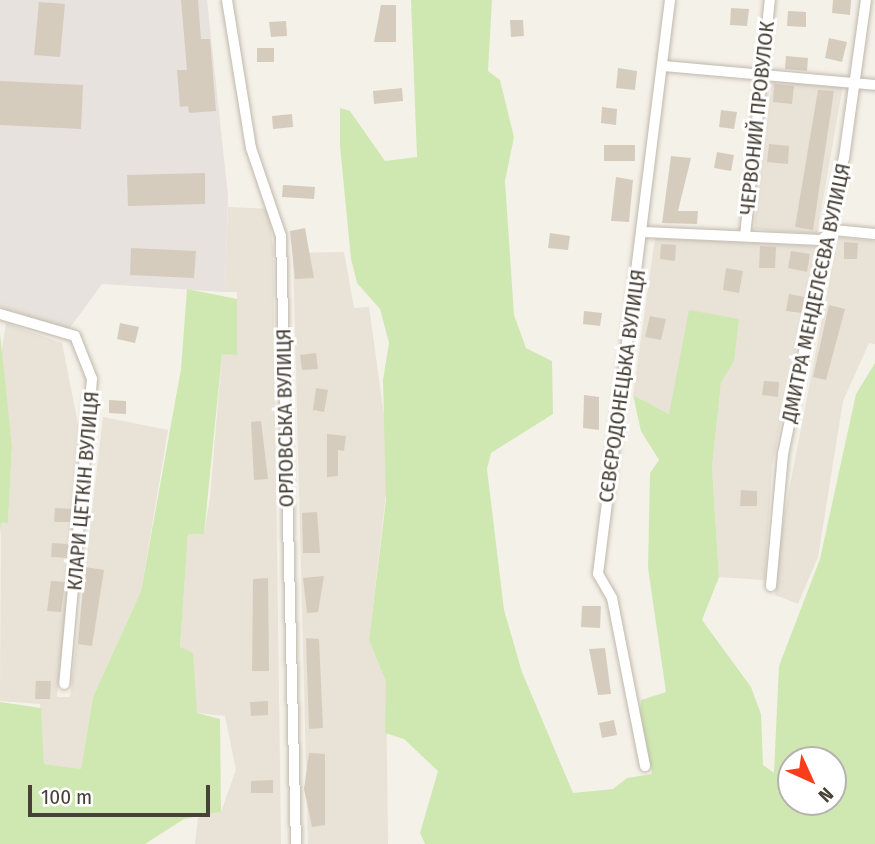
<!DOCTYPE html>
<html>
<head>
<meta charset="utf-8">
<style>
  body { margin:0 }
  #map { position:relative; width:875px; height:844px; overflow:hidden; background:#f4f1e9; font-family:"Fira Sans Condensed",sans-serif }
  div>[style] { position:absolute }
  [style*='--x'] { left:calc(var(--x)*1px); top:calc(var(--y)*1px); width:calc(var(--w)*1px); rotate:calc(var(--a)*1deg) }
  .residential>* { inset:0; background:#e8e2d7 }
  .industrial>* { inset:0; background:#e7e2dd }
  .green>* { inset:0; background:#cfe8b2 }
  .building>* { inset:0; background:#d6ccbe }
  .roads { filter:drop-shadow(0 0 2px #c0b8ab) drop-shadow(0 0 2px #c0b8ab) }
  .street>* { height:10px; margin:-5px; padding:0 5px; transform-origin:5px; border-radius:5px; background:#fff }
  span { translate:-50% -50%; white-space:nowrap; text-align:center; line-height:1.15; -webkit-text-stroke:6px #fff; paint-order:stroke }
  .street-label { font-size:21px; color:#484137 }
  .north { position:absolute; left:777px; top:746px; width:70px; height:70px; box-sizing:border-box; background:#fff; border:2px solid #b6b3af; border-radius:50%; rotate:135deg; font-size:19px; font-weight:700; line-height:28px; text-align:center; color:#484137 }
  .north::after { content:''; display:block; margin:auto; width:24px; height:32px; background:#f83d1c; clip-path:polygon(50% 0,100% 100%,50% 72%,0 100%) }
  .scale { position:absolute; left:28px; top:785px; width:182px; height:32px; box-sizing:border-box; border:4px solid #484137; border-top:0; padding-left:9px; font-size:21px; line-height:24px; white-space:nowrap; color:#484137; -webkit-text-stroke:5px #fff; paint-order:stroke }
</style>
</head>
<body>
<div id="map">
  <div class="residential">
    <i style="clip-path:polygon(772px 82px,843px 85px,817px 234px,754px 229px)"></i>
    <i style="clip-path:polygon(228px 207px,269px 209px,273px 249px,281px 844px,195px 844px,198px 817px,221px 812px,236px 770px,225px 716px,197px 713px,180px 647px,188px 533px,204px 533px,210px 498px,222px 354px,237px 354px,237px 292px,225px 292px)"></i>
    <i style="clip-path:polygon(838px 237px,875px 241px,875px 344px,869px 343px,843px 401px,818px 557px,798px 604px,775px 595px,781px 532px)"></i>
    <i style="clip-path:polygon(655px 238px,817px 246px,772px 466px,765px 580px,719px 577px,712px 467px,721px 383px,734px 361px,669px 414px,633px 395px)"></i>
    <i style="clip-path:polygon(344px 252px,354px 308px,369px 307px,390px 459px,369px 640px,386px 682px,388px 844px,308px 844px,293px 253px)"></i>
    <i style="clip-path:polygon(6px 323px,62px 343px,83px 449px,57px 697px,70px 697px,103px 417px,168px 430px,141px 591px,93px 697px,81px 769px,44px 764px,40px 704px,0 701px,1px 522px,8px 522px,12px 447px,1px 355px)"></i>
  </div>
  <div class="industrial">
    <i style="clip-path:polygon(0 0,207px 0,228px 196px,225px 292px,102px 284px,69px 329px,0 307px)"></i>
  </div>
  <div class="green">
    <i style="clip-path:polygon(evenodd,411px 0,492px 0,488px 71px,500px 80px,514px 137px,505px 181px,514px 315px,526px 348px,552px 361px,553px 414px,491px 453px,487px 469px,504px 610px,522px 672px,573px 793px,613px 789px,627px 778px,652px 774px,640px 714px,641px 700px,666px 692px,648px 568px,650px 473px,659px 460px,641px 431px,633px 395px,669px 414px,689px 310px,739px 319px,734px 361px,721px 383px,712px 467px,719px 577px,702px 620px,751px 687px,761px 714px,763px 765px,774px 773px,779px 666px,820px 559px,856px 394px,875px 363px,875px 844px,425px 844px,420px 833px,438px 771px,404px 739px,385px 733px,386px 682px,369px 640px,386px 500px,383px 380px,389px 343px,380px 309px,357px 283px,351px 259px,340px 146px,340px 108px,350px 111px,385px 161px,417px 157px,411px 0,791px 760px,833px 760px,833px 802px,791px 802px,791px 760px)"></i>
    <i style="clip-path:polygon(187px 289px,237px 299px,237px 355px,222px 354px,204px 534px,188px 534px,180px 647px,193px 653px,197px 713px,220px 719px,221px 812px,184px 819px,145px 844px,0 844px,0 702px,41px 708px,44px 764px,81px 769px,93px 697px,141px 591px,181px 369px)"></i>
    <i style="clip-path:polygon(0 333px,12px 447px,8px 523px,1px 522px,0 539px)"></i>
  </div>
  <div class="building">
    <i style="clip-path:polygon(181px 0,198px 0,201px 39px,210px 39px,216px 111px,189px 113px,188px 106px,180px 107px,177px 70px,187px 70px)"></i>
    <i style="clip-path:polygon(833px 0,851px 0,850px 15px,832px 13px)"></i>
    <i style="clip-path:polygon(39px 2px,65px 4px,60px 57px,34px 55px)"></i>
    <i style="clip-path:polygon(381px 5px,396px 5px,396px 42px,374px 42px)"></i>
    <i style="clip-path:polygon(731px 8px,749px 9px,747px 26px,730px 25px)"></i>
    <i style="clip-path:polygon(788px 11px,806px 12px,806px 27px,787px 26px)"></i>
    <i style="clip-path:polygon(510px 20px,523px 20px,524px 36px,511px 37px)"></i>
    <i style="clip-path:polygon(286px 21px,287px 36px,271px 37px,269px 22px)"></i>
    <i style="clip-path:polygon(829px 38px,847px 42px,842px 62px,825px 58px)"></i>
    <i style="clip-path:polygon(257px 48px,274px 48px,274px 62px,257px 62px)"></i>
    <i style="clip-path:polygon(786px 56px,808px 58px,807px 71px,785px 69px)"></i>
    <i style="clip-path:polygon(618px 68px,637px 71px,635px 90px,616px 88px)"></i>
    <i style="clip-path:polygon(0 81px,83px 85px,81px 129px,0 125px)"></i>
    <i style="clip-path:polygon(774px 84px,794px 86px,792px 104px,773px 102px)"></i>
    <i style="clip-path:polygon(402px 88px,403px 101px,374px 104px,373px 91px)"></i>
    <i style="clip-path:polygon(818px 90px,834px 91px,813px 230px,795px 227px)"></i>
    <i style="clip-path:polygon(602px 107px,617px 109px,616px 125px,601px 123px)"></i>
    <i style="clip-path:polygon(721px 110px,737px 112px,734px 129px,719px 127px)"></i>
    <i style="clip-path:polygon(292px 114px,293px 127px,273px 129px,272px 116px)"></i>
    <i style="clip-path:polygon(769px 144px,789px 146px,788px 164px,767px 162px)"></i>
    <i style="clip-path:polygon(604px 145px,635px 145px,635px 161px,604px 161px)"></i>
    <i style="clip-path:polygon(717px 152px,734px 155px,731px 171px,714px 168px)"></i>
    <i style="clip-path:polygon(671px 156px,691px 158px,678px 211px,698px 211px,697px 224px,662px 223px)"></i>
    <i style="clip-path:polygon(205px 173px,205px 204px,128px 206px,127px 175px)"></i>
    <i style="clip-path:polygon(616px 177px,633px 180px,629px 222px,611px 221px)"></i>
    <i style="clip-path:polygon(283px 185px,315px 187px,314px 199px,282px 197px)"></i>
    <i style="clip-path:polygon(305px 228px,314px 278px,295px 279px,290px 231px)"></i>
    <i style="clip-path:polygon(550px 233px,570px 236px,568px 250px,548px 248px)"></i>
    <i style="clip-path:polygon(844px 242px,858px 243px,857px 259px,844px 259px)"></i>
    <i style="clip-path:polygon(661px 244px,676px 245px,675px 261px,660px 259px)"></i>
    <i style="clip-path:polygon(760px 246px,776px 247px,775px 268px,759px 268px)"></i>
    <i style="clip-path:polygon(131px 248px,196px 251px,194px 278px,130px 275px)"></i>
    <i style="clip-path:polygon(791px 251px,810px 254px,807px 272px,788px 268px)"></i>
    <i style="clip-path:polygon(726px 268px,743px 271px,739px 293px,723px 290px)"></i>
    <i style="clip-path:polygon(789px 294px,804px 297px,802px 313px,786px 311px)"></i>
    <i style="clip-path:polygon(829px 305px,845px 309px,826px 380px,813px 377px)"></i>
    <i style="clip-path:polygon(584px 311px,602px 313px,600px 326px,583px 324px)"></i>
    <i style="clip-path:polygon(650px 316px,666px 319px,661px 340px,645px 337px)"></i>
    <i style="clip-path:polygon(120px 323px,139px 327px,135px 343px,117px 339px)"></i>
    <i style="clip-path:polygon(316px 353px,318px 369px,302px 370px,300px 355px)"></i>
    <i style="clip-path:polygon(764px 381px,779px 382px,778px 397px,762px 395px)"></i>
    <i style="clip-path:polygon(316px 388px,328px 390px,324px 412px,313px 410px)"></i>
    <i style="clip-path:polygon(584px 395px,599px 397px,599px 430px,583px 428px)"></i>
    <i style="clip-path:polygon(109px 400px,126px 401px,126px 414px,109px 413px)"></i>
    <i style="clip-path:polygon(261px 421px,268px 479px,254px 480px,251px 422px)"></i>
    <i style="clip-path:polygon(327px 434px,346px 436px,344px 451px,338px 450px,338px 476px,327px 477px)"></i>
    <i style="clip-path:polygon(741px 490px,757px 491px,757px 506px,740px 506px)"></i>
    <i style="clip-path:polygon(55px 508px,72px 509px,71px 522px,54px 522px)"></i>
    <i style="clip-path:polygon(317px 512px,320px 553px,303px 553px,302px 513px)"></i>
    <i style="clip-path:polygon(52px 543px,69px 544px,68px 558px,51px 557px)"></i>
    <i style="clip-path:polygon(85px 567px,104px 570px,92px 646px,78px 644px)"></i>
    <i style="clip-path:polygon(324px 576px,318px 612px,307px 613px,303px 578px)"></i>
    <i style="clip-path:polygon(268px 578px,269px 671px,252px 671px,253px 579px)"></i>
    <i style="clip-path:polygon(51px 581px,65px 582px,61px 612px,47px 611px)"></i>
    <i style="clip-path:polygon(582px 606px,601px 606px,600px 628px,581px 627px)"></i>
    <i style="clip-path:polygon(306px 638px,319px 639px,323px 728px,309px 729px)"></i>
    <i style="clip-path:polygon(605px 648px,611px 694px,598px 695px,589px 649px)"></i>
    <i style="clip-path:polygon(36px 681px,51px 681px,50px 699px,35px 699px)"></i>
    <i style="clip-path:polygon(268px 701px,268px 715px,251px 716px,250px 702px)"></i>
    <i style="clip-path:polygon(614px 720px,617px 735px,602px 738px,599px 723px)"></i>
    <i style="clip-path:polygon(309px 753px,325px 754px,325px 825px,312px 827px,304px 789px)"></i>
    <i style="clip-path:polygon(273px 780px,273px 793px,251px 793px,251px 781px)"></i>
  </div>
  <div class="roads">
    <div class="street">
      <i style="--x:227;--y:0;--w:150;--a:80.8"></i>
      <i style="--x:251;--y:148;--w:93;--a:71.2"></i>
      <i style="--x:281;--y:236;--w:608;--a:88.59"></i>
      <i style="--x:663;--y:66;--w:213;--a:5.1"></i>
      <i style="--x:644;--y:232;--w:177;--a:2.6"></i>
      <i style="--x:821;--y:240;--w:16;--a:-38"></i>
      <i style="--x:834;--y:230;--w:41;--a:5.6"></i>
      <i style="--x:745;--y:236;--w:237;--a:-84"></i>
      <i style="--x:0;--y:314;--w:78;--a:16.3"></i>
      <i style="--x:75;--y:336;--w:46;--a:68.4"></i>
      <i style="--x:92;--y:379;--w:306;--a:95.2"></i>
      <i style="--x:771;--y:586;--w:133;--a:-84.8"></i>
      <i style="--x:783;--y:454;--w:302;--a:-78.4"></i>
      <i style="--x:844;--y:158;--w:160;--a:-82.1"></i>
      <i style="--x:645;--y:766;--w:171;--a:-101.1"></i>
      <i style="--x:612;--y:598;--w:28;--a:-120"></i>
      <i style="--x:598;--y:574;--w:578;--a:-82.85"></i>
    </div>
  </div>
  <div class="street-label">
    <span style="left:757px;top:118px;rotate:-84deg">ЧЕРВОНИЙ ПРОВУЛОК</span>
    <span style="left:816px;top:293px;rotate:-78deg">ДМИТРА МЕНДЕЛЄЄВА ВУЛИЦЯ</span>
    <span style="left:622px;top:386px;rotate:-82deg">СЄВЄРОДОНЕЦЬКА ВУЛИЦЯ</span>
    <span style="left:285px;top:418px;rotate:-91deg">ОРЛОВСЬКА ВУЛИЦЯ</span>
    <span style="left:83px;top:491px;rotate:-85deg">КЛАРИ ЦЕТКІН ВУЛИЦЯ</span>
  </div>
  <div class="north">N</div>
  <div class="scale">100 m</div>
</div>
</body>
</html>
